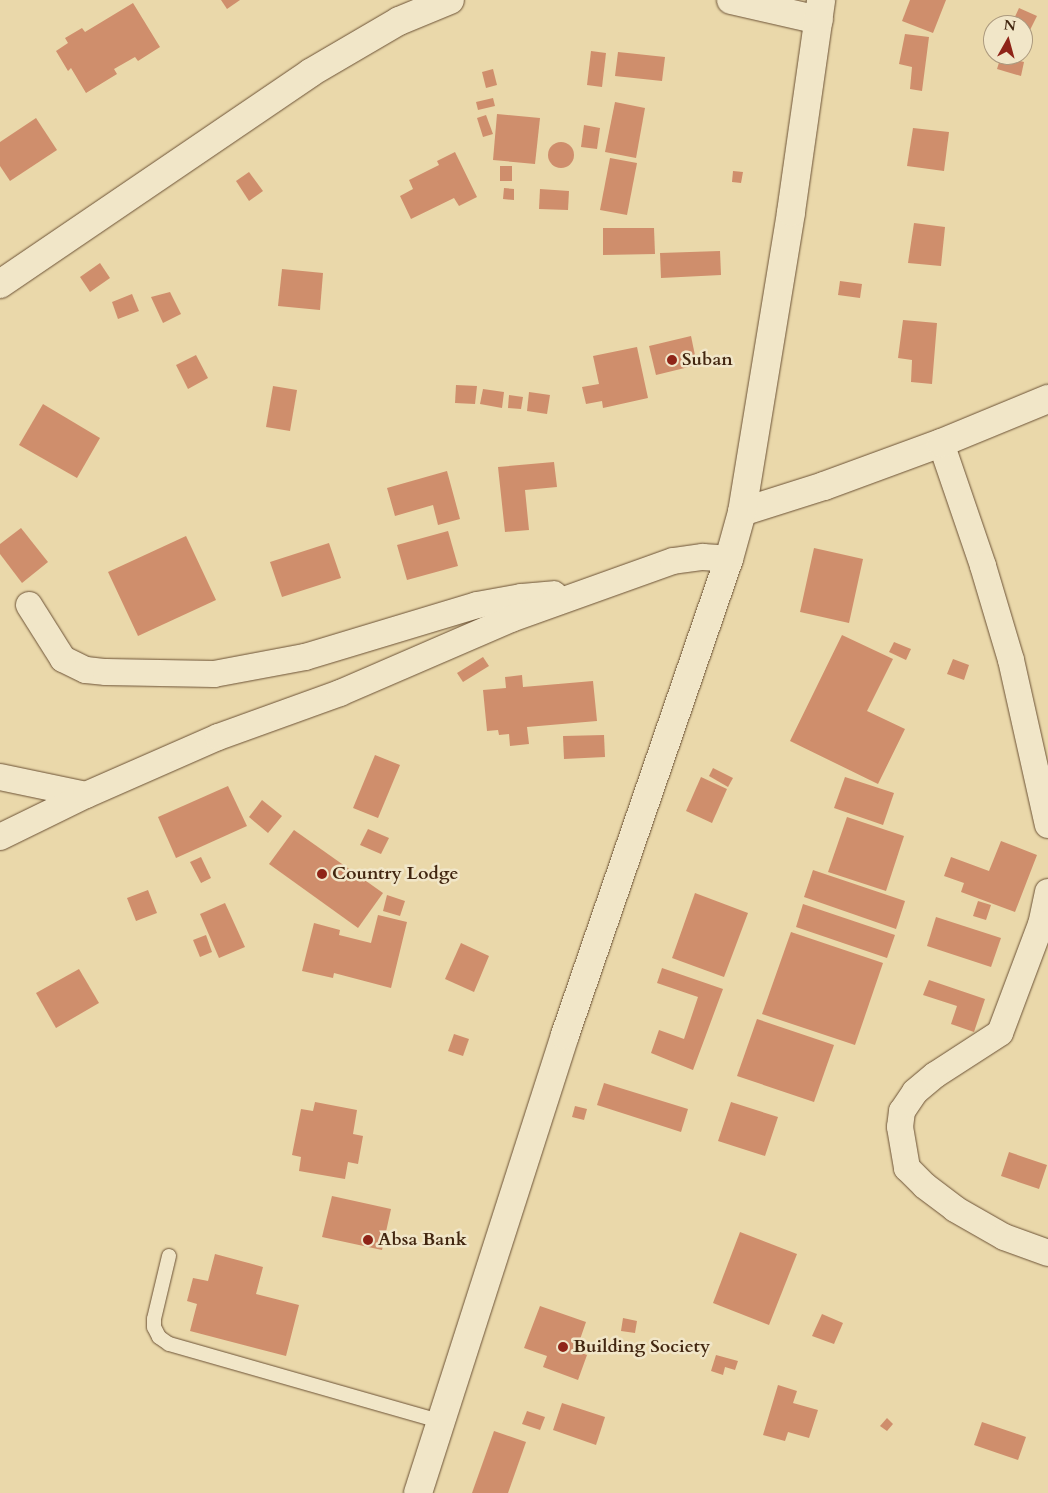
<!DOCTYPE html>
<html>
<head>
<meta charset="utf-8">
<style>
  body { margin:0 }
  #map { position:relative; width:1048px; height:1493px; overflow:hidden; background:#ead8aa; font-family:Cardo,serif }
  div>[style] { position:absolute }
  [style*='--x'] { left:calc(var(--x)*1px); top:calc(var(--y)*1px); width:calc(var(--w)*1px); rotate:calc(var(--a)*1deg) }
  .building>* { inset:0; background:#cf8e6c }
  .round { border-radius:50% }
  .roads { filter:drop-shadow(0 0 1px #6c5236) drop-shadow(0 0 1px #6c5236) }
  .service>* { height:14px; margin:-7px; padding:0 7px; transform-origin:7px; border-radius:7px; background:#f1e6c8 }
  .minor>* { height:26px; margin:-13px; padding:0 13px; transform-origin:13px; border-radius:13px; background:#f1e6c8 }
  .tertiary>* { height:28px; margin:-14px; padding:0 14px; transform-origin:14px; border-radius:14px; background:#f1e6c8 }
  .secondary>* { height:28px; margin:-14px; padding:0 14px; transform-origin:14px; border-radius:14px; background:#f1e6c8 }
  .dots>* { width:14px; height:14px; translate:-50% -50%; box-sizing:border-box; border:2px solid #f1e6c8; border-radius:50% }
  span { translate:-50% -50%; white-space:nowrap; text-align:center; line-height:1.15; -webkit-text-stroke:5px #f1e6c8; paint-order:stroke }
  .poi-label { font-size:18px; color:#422610; font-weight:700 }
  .left { translate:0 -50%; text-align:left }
  .north { position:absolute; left:983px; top:15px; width:50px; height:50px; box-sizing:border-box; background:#f1e6c8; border:1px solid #ab997e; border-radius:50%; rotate:7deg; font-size:14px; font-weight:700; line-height:20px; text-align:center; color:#422610 }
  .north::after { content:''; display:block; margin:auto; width:18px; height:22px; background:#8f2418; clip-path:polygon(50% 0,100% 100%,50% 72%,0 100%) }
</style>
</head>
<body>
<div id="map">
  <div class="building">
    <i style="clip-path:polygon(221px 0,240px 0,227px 9px)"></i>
    <i style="clip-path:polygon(910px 0,946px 0,933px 33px,902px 21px)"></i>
    <i style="clip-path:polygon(133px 3px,160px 47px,138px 61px,135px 57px,114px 69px,117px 74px,86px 93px,71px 68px,68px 71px,56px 51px,68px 43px,65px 38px,82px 28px,85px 32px)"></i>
    <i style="clip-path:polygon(1019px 8px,1037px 16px,1023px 44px,1023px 25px,1011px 25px)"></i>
    <i style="clip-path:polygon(905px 34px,929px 37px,922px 91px,910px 89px,912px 67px,899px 64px)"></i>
    <i style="clip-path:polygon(591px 51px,606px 53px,602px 87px,587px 85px)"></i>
    <i style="clip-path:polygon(618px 52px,665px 57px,662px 81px,615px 76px)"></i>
    <i style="clip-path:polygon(1001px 56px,1024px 62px,1021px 76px,997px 69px)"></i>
    <i style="clip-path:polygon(493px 69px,497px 85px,486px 88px,482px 72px)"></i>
    <i style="clip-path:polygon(493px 98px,495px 106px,478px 110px,476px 102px)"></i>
    <i style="clip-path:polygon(615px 102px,645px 108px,636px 158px,605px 152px)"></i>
    <i style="clip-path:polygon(497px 114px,540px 118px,535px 164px,493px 160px)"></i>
    <i style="clip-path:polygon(486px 115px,493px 134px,483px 137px,477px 118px)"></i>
    <i style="clip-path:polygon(36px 118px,57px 150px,10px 181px,0 166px,0 142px)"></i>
    <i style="clip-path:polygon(584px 125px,600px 128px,597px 149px,581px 147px)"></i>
    <i style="clip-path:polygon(913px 128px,949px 132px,944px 171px,907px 166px)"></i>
    <i class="round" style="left:548px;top:142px;width:26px;height:26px"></i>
    <i style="clip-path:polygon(455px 152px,477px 197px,459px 206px,454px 198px,411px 219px,400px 196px,413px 189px,409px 180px,439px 165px,437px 161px)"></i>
    <i style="clip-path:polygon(610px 158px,637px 163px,627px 215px,600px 210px)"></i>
    <i style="clip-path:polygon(500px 166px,512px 166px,512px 181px,500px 181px)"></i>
    <i style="clip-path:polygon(733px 171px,743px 172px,741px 183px,732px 182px)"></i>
    <i style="clip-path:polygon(249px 172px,263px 191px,249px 201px,236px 181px)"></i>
    <i style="clip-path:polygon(504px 188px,514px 189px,514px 200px,503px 199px)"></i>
    <i style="clip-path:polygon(540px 189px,569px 191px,568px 210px,539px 209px)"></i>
    <i style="clip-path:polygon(914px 223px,945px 227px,941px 266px,908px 263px)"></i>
    <i style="clip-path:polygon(603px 228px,654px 228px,655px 254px,603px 255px)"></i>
    <i style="clip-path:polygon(720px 251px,721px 275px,661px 278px,660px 253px)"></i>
    <i style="clip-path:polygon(100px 263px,110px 278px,90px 292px,80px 277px)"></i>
    <i style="clip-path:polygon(282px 269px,323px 273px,320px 310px,278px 306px)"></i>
    <i style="clip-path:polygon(840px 281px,862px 284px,860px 298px,838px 295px)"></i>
    <i style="clip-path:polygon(170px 292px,181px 314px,163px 323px,151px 297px)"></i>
    <i style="clip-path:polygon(132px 294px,139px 311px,118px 319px,112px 302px)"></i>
    <i style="clip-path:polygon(903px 320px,937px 323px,932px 384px,911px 382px,912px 360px,898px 358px)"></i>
    <i style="clip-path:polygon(691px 336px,697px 365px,656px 375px,649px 346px)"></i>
    <i style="clip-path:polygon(637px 347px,648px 398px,603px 408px,602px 401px,586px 404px,582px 387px,599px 384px,593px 356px)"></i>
    <i style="clip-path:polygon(196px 355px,208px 378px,188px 389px,176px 365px)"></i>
    <i style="clip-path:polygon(456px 385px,477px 386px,475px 404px,455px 403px)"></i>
    <i style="clip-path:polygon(273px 386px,297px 390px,290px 431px,266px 427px)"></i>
    <i style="clip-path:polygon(483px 389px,504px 392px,502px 408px,480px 404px)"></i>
    <i style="clip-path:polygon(529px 392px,550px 395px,547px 414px,527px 411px)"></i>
    <i style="clip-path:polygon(509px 395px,523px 397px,521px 409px,508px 408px)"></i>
    <i style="clip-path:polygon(43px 404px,100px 438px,77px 478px,19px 445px)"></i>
    <i style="clip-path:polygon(554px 462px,557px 487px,525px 490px,529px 530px,505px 532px,498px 467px)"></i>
    <i style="clip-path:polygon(447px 471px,460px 519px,438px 525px,433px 505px,395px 516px,387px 488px)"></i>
    <i style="clip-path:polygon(21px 528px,48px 562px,22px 583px,0 554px,0 544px)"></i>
    <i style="clip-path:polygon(448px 531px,458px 566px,407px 580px,397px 545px)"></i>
    <i style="clip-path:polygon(186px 536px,216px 600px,138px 636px,108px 572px)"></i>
    <i style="clip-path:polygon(329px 543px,341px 578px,282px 597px,270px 562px)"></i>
    <i style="clip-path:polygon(814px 548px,863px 559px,849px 623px,800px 612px)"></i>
    <i style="clip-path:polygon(842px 635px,893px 659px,867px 711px,905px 729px,878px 784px,790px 741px)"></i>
    <i style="clip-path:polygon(894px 642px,911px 649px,906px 660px,889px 652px)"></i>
    <i style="clip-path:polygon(483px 657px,489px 666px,463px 682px,457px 673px)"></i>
    <i style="clip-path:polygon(953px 659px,969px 665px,964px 680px,947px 674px)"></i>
    <i style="clip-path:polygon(522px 675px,523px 687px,593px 681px,597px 721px,527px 727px,529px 744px,510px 746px,509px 734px,499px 735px,498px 730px,487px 731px,483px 690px,506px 688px,505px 677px)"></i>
    <i style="clip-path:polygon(604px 735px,605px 757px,564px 759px,563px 736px)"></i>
    <i style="clip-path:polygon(375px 755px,400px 765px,378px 818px,353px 808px)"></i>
    <i style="clip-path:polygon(713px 768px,733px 778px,728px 787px,709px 776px)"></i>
    <i style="clip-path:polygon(701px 777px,727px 789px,712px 823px,686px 811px)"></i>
    <i style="clip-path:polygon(845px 777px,894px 793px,883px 825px,834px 808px)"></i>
    <i style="clip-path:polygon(228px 786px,247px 826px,176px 858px,158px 817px)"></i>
    <i style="clip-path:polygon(262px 800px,282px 816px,268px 833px,249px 817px)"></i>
    <i style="clip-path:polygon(847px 817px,904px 836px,886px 891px,828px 872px)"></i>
    <i style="clip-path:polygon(368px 829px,389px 838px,381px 854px,360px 845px)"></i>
    <i style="clip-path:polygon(294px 830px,383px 893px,358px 928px,269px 864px)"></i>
    <i style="clip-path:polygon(1001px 841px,1037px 855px,1015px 912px,961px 892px,964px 883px,944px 876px,951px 857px,989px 871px)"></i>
    <i style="clip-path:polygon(201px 857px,211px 878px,201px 883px,190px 862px)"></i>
    <i style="clip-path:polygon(813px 870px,905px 901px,896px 929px,804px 897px)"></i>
    <i style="clip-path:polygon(148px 890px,157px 913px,136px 921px,127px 898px)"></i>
    <i style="clip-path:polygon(695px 893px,748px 913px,724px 977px,672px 958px)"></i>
    <i style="clip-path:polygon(387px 895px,405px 901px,400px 916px,383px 911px)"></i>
    <i style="clip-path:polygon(978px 901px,991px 905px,986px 920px,973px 916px)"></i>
    <i style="clip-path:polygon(225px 903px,245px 947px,219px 958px,200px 914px)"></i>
    <i style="clip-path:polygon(803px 904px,895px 935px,887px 958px,796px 927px)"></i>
    <i style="clip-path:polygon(378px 915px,407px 922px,391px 988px,334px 973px,333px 978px,302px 971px,314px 923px,340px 930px,339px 935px,371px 943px)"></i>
    <i style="clip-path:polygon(936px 917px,1001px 938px,991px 967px,927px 946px)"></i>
    <i style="clip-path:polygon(791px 932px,883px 963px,855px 1045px,762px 1014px)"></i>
    <i style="clip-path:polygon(206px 935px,212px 952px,200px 957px,193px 940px)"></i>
    <i style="clip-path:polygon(461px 943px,489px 956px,474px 992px,445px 979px)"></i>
    <i style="clip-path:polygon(662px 968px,723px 989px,693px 1070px,651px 1053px,659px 1030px,684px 1039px,698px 997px,657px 983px)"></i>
    <i style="clip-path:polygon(79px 969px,99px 1003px,56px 1028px,36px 993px)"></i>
    <i style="clip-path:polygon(929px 980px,985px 999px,974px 1032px,951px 1024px,957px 1006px,923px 995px)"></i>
    <i style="clip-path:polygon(757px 1019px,834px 1045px,814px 1102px,737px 1076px)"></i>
    <i style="clip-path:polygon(454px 1034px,469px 1039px,463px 1056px,448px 1051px)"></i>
    <i style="clip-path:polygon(604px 1083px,688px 1109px,681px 1132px,597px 1105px)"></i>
    <i style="clip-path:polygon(315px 1102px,357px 1110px,353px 1134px,363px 1136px,358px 1164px,348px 1162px,345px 1179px,299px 1171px,301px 1157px,292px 1155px,301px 1109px,313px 1111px)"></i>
    <i style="clip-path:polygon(731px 1102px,778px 1117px,765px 1156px,718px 1141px)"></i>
    <i style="clip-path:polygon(575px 1106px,587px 1109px,584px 1120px,572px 1117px)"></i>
    <i style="clip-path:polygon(1009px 1152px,1047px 1165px,1039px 1189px,1001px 1176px)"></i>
    <i style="clip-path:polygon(332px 1196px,391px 1209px,382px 1250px,322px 1237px)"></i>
    <i style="clip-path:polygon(740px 1232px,797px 1254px,769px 1325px,713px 1303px)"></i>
    <i style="clip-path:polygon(215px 1254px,263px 1267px,256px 1294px,299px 1305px,286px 1356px,190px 1331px,197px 1304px,187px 1301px,193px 1278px,208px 1281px)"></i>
    <i style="clip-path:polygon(540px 1306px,586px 1322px,576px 1351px,587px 1355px,578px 1380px,543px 1367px,547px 1356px,524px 1348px)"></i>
    <i style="clip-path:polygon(822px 1314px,843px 1323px,834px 1344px,812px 1336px)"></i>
    <i style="clip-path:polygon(623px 1318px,637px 1321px,635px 1333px,621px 1331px)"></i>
    <i style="clip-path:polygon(716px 1355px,738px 1361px,735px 1370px,725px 1367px,723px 1375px,711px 1371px)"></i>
    <i style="clip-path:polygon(778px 1385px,797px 1391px,793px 1403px,818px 1410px,809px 1438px,788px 1432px,785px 1441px,763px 1435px)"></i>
    <i style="clip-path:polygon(562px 1403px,605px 1417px,596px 1445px,553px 1430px)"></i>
    <i style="clip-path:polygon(527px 1411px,545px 1417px,540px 1430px,522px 1424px)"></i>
    <i style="clip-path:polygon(887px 1418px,893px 1424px,887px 1431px,880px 1426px)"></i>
    <i style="clip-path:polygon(982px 1422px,1026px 1437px,1018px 1460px,974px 1445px)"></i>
    <i style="clip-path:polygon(494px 1431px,526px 1442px,508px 1493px,472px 1493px)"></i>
  </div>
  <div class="roads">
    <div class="service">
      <i style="--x:169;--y:1256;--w:65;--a:103.4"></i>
      <i style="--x:154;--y:1319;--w:8;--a:90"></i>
      <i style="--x:154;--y:1327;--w:11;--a:63"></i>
      <i style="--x:159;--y:1337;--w:12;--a:35"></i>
      <i style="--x:169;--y:1344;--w:284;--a:15.9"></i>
    </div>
    <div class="minor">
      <i style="--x:941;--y:443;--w:130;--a:71.1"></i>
      <i style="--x:983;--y:566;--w:98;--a:73.4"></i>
      <i style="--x:1011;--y:660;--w:169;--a:77.4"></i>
      <i style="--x:29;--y:605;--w:64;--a:57.8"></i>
      <i style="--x:63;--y:659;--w:25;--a:26"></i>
      <i style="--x:86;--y:670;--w:20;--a:6"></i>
      <i style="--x:106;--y:672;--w:108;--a:1.1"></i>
      <i style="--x:214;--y:674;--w:93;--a:-10.6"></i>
      <i style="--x:305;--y:657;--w:180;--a:-16.8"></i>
      <i style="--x:477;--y:605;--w:45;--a:-10.3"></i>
      <i style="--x:521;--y:597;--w:33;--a:-5"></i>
      <i style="--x:0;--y:777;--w:88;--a:11.8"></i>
      <i style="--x:0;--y:837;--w:96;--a:-26"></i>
      <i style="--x:86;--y:795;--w:144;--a:-23.7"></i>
      <i style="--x:218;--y:737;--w:130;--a:-19.8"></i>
      <i style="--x:340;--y:693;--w:186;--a:-23.4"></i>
      <i style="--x:511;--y:619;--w:172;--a:-19.7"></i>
      <i style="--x:673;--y:561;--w:30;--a:-8"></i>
      <i style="--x:703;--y:557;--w:26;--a:4"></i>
      <i style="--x:1048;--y:892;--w:33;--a:102"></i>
      <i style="--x:1041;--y:924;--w:116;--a:110.6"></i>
      <i style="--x:1000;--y:1033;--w:77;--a:147.1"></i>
      <i style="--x:935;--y:1075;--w:26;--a:140"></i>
      <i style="--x:915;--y:1092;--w:23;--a:124"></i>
      <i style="--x:902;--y:1111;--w:16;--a:97"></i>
      <i style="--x:900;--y:1127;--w:42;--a:80.3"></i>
      <i style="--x:907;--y:1168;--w:25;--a:45"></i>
      <i style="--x:925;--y:1186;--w:38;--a:37"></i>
      <i style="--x:955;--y:1209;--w:56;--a:29.7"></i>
      <i style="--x:1004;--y:1237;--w:47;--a:20"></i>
    </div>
    <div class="tertiary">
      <i style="--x:742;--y:512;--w:86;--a:-17.6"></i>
      <i style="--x:824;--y:486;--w:125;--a:-20.2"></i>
      <i style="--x:941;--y:443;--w:116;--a:-22.4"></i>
    </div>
    <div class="secondary">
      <i style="--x:731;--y:0;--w:90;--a:12.8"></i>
      <i style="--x:0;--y:284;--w:375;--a:-34.2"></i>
      <i style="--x:310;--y:73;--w:103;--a:-30.3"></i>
      <i style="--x:399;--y:21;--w:55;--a:-22.4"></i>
      <i style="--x:418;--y:1493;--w:481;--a:-72.2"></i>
      <i style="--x:565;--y:1035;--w:503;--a:-70.99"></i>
      <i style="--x:729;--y:559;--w:49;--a:-74.5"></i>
      <i style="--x:742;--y:512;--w:304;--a:-80.7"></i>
      <i style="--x:791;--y:212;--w:214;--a:-81.9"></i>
    </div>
  </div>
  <div class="dots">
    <i style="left:672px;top:360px;background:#8f2418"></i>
    <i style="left:322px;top:874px;background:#8f2418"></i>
    <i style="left:368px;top:1240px;background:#8f2418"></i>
    <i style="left:563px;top:1347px;background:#8f2418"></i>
  </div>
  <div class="poi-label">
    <span class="left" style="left:682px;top:360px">Suban</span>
    <span class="left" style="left:332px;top:874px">Country Lodge</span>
    <span class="left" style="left:378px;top:1240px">Absa Bank</span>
    <span class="left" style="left:573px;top:1347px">Building Society</span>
  </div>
  <div class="north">N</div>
</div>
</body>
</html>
